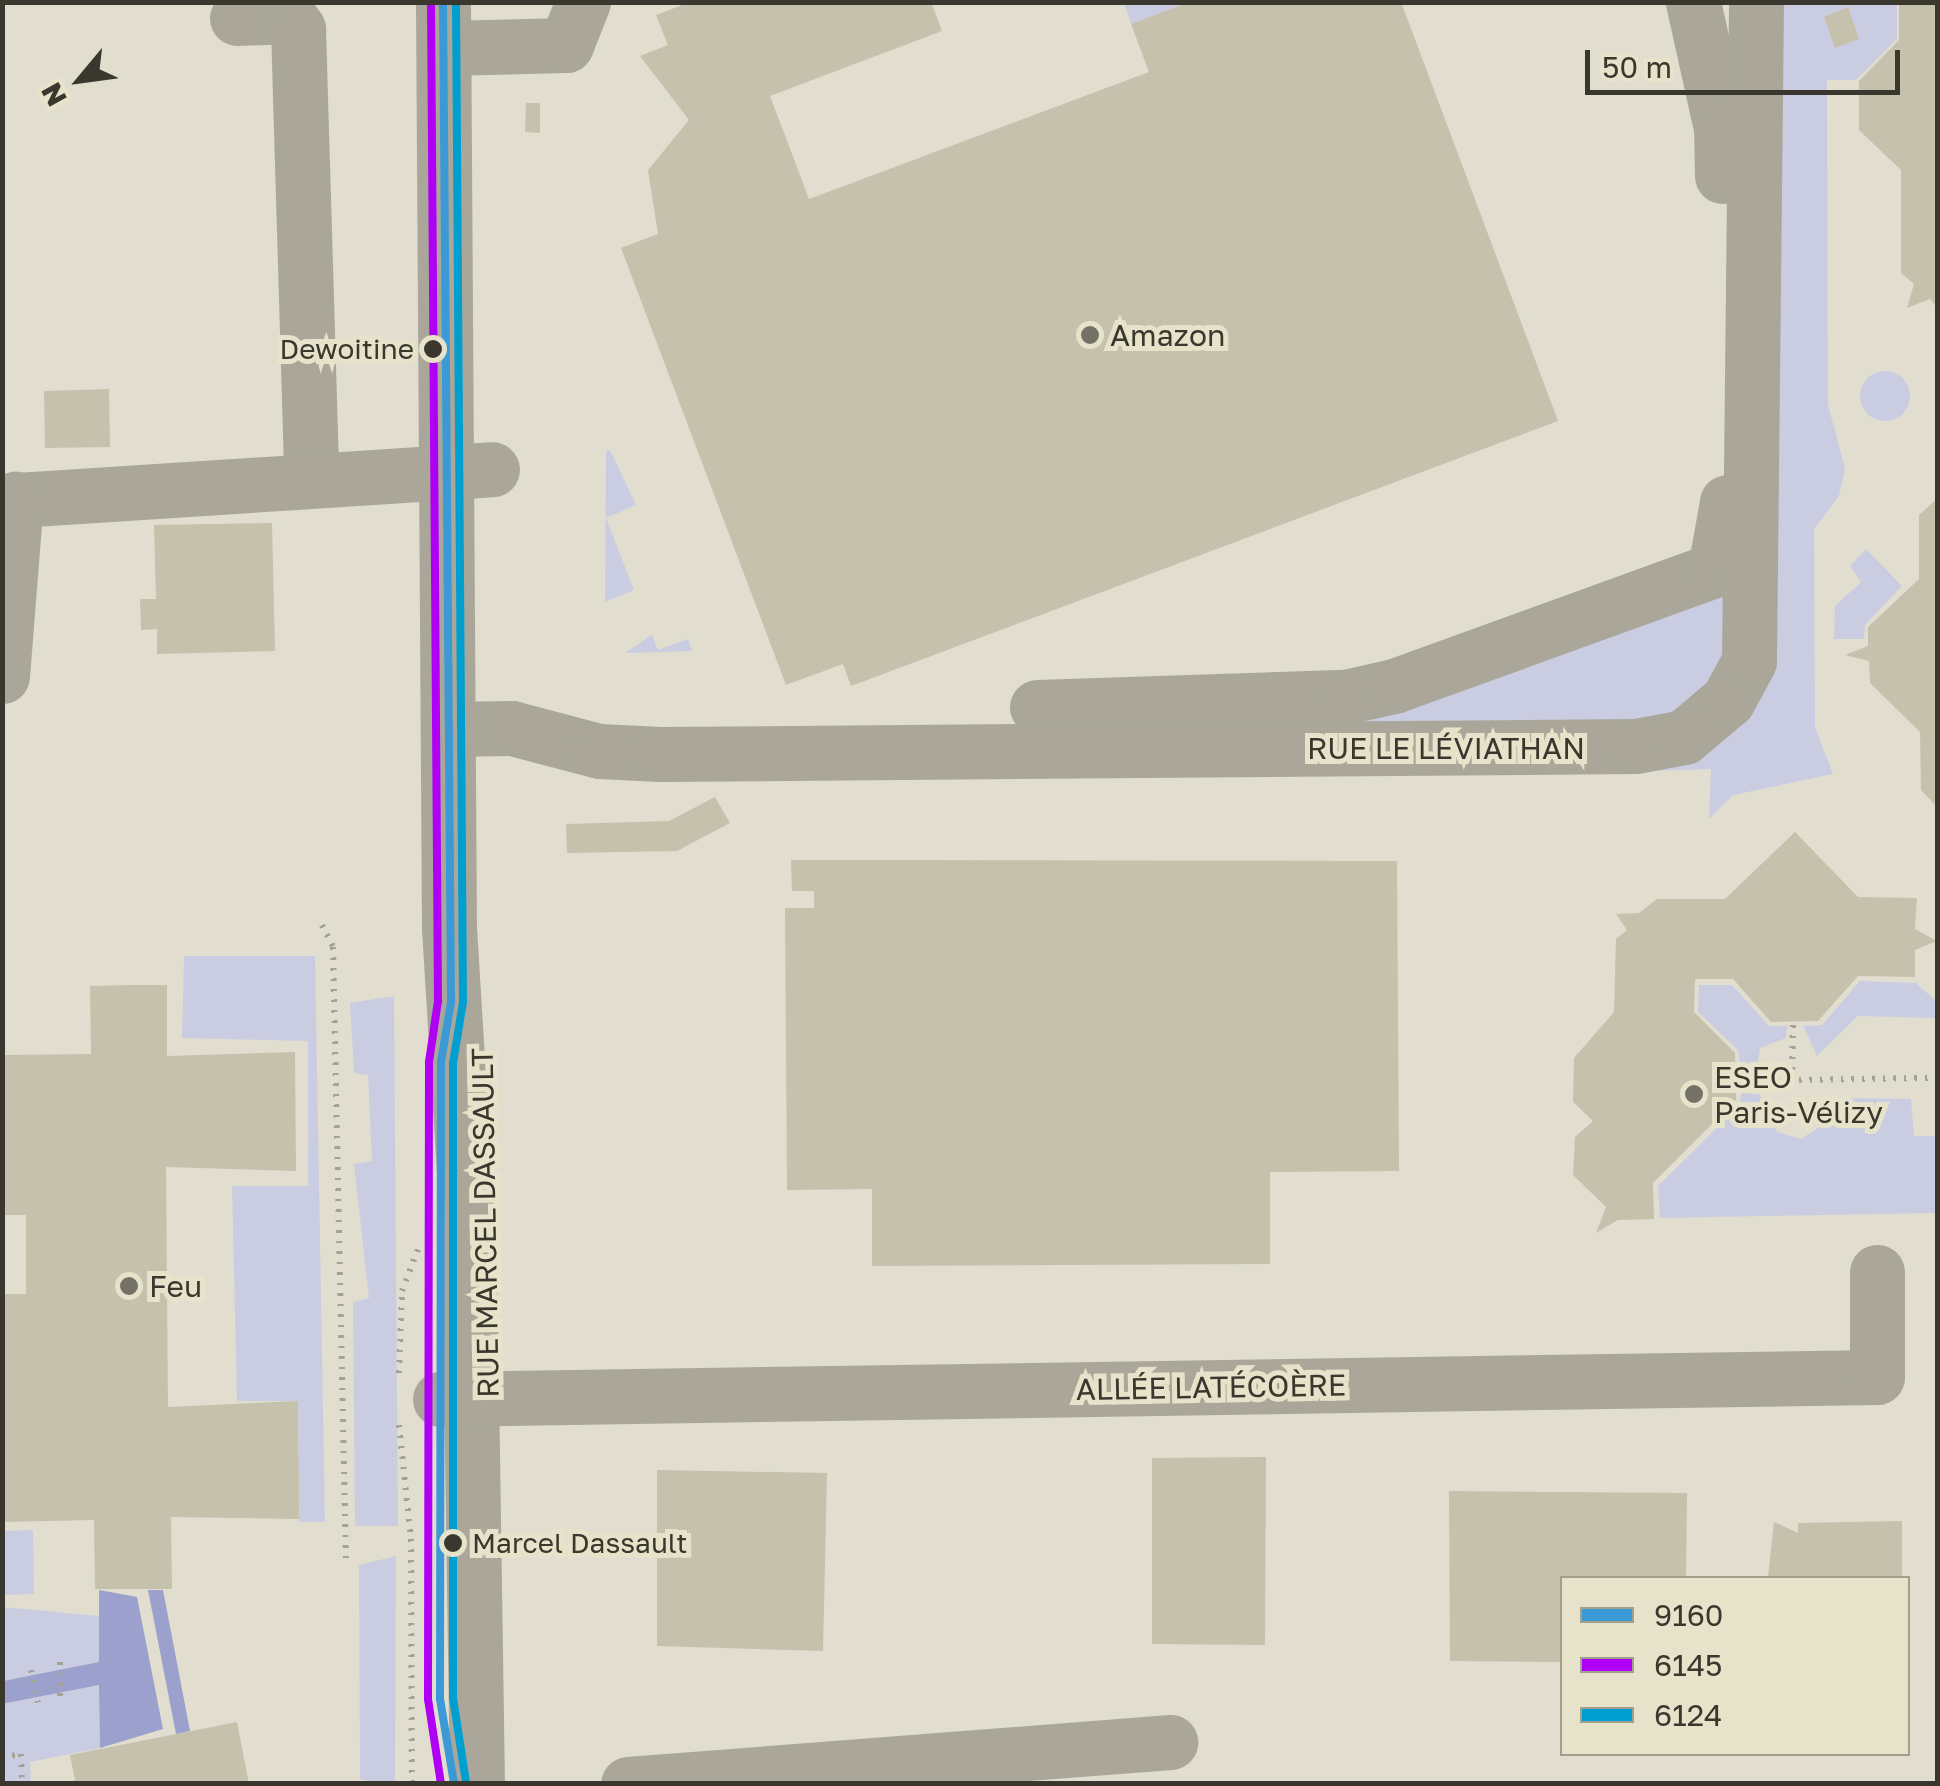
<!DOCTYPE html>
<html>
<head>
<meta charset="utf-8">
<style>
  body { margin:0 }
  #map { position:relative; width:1940px; height:1786px; overflow:hidden; background:#e1ded0; font-family:"Golos Text",sans-serif }
  div>[style] { position:absolute }
  [style*='--x'] { left:calc(var(--x)*1px); top:calc(var(--y)*1px); width:calc(var(--w)*1px); rotate:calc(var(--a)*1deg) }
  .green>* { inset:0; background:#cacde1 }
  .round { border-radius:50% }
  .water>* { inset:0; background:#9ba0cc }
  .building>* { inset:0; background:#c5c1ac }
  .path>* { height:6px; margin-top:-3px; transform-origin:0; background:repeating-linear-gradient(90deg,#a4a297 0 2.5px,transparent 0 10.5px) }
  .minor>* { height:55px; margin:-27.5px; padding:0 27.5px; transform-origin:27.5px; border-radius:27.5px; background:#aaa79a }
  .bus-1>* { height:8px; margin:-4px; padding:0 4px; transform-origin:4px; border-radius:4px; background:#3b9ad5 }
  .bus-2>* { height:8px; margin:-4px; padding:0 4px; transform-origin:4px; border-radius:4px; background:#af00f5 }
  .bus-3>* { height:8px; margin:-4px; padding:0 4px; transform-origin:4px; border-radius:4px; background:#009fcf }
  .dots>* { width:28px; height:28px; translate:-50% -50%; box-sizing:border-box; border:5px solid #e7e3ca; border-radius:50% }
  span { translate:-50% -50%; white-space:nowrap; text-align:center; line-height:1.15; -webkit-text-stroke:10px #e7e3ca; paint-order:stroke }
  .bus-label { font-size:28px; color:#3a382e }
  .right { translate:-100% -50%; text-align:right }
  .left { translate:0 -50%; text-align:left }
  .poi-label { font-size:30px; color:#3a382e }
  .street-label { font-size:30px; color:#3a382e }
  .frame { position:absolute; inset:0; border:5px solid #3a382e; pointer-events:none }
  .legend { position:absolute; left:1560px; top:1576px; width:350px; height:180px; box-sizing:border-box; background:#e7e3ca; border:2px solid #a29f8c; margin:0; padding:12px 18px; list-style:none; font-size:30px; color:#3a382e }
  .legend li { display:flex; align-items:center; gap:20px; height:50px }
  .legend b { width:50px; border:2px solid #a29f8c }
  .north { position:absolute; left:30px; top:30px; width:100px; height:100px; -webkit-text-stroke:8px #e7e3ca; paint-order:stroke; rotate:241deg; font-size:28px; font-weight:700; line-height:40px; text-align:center; color:#3a382e }
  .north::after { content:''; display:block; margin:auto; width:35px; height:45px; background:#3a382e; clip-path:polygon(50% 0,100% 100%,50% 72%,0 100%) }
  .scale { position:absolute; left:1585px; top:50px; width:315px; height:45px; box-sizing:border-box; border:5px solid #3a382e; border-top:0; padding-left:12px; font-size:30px; line-height:35px; white-space:nowrap; color:#3a382e; -webkit-text-stroke:8px #e7e3ca; paint-order:stroke }
</style>
</head>
<body>
<div id="map">
  <div class="green">
    <i style="clip-path:polygon(1124px 2px,1189px 3px,1131px 24px)"></i>
    <i style="clip-path:polygon(1779px 3px,1897px 3px,1897px 39px,1856px 80px,1827px 80px,1828px 405px,1845px 468px,1839px 496px,1814px 529px,1815px 727px,1833px 774px,1733px 795px,1709px 819px,1711px 769px,1525px 775px,1525px 763px,1723px 735px)"></i>
    <i class="round" style="left:1860px;top:371px;width:50px;height:50px"></i>
    <i style="clip-path:polygon(610px 450px,636px 505px,606px 518px,634px 590px,605px 602px,606px 452px)"></i>
    <i style="clip-path:polygon(1866px 549px,1902px 586px,1865px 625px,1864px 639px,1834px 639px,1835px 606px,1861px 582px,1850px 566px)"></i>
    <i style="clip-path:polygon(1745px 570px,1744px 630px,1692px 707px,1618px 727px,1075px 714px,1352px 711px)"></i>
    <i style="clip-path:polygon(652px 635px,658px 650px,688px 639px,692px 651px,625px 653px)"></i>
    <i style="clip-path:polygon(184px 956px,315px 956px,325px 1522px,299px 1522px,298px 1401px,237px 1401px,232px 1186px,308px 1186px,308px 1041px,182px 1038px)"></i>
    <i style="clip-path:polygon(1860px 981px,1916px 983px,1937px 1002px,1936px 1018px,1858px 1016px,1817px 1056px,1803px 1026px,1822px 1025px)"></i>
    <i style="clip-path:polygon(1699px 985px,1732px 985px,1769px 1026px,1787px 1026px,1786px 1038px,1760px 1048px,1757px 1069px,1741px 1069px,1738px 1050px,1698px 1012px)"></i>
    <i style="clip-path:polygon(394px 996px,398px 1526px,355px 1526px,353px 1302px,369px 1298px,354px 1164px,372px 1161px,368px 1075px,354px 1073px,350px 1003px)"></i>
    <i style="clip-path:polygon(1741px 1093px,1759px 1094px,1777px 1132px,1801px 1139px,1821px 1126px,1833px 1098px,1911px 1099px,1914px 1136px,1937px 1136px,1937px 1213px,1660px 1218px,1658px 1186px,1740px 1105px)"></i>
    <i style="clip-path:polygon(33px 1530px,34px 1594px,3px 1595px,3px 1531px)"></i>
    <i style="clip-path:polygon(396px 1556px,395px 1783px,377px 1783px,360px 1779px,359px 1565px)"></i>
    <i style="clip-path:polygon(3px 1607px,99px 1616px,100px 1662px,3px 1681px)"></i>
    <i style="clip-path:polygon(99px 1685px,100px 1748px,30px 1762px,31px 1783px,3px 1784px,3px 1704px)"></i>
  </div>
  <div class="water">
    <i style="clip-path:polygon(99px 1590px,137px 1597px,163px 1729px,100px 1748px,99px 1685px,2px 1704px,3px 1681px,99px 1662px)"></i>
    <i style="clip-path:polygon(148px 1590px,163px 1590px,190px 1731px,176px 1734px)"></i>
  </div>
  <div class="building">
    <i style="clip-path:polygon(690px 2px,931px 2px,942px 31px,770px 96px,809px 199px,1149px 72px,1131px 24px,1189px 2px,1401px 2px,1558px 421px,851px 686px,843px 664px,786px 685px,621px 248px,658px 234px,648px 170px,689px 120px,640px 56px,668px 45px,656px 15px)"></i>
    <i style="clip-path:polygon(1899px 2px,1938px 2px,1938px 309px,1930px 299px,1907px 308px,1914px 284px,1901px 273px,1901px 170px,1859px 130px,1859px 81px,1899px 40px)"></i>
    <i style="clip-path:polygon(1848px 7px,1859px 39px,1835px 48px,1824px 17px)"></i>
    <i style="clip-path:polygon(526px 103px,540px 103px,540px 133px,525px 132px)"></i>
    <i style="clip-path:polygon(109px 389px,110px 447px,45px 448px,44px 391px)"></i>
    <i style="clip-path:polygon(1938px 498px,1938px 808px,1921px 790px,1920px 732px,1870px 683px,1869px 661px,1845px 655px,1868px 646px,1868px 627px,1919px 579px,1919px 515px)"></i>
    <i style="clip-path:polygon(272px 523px,275px 651px,157px 654px,157px 629px,141px 630px,140px 599px,156px 599px,154px 525px)"></i>
    <i style="clip-path:polygon(715px 797px,730px 823px,677px 851px,567px 853px,566px 824px,669px 821px)"></i>
    <i style="clip-path:polygon(1795px 832px,1858px 897px,1917px 898px,1915px 929px,1937px 941px,1915px 950px,1915px 977px,1858px 976px,1818px 1021px,1771px 1022px,1733px 979px,1695px 979px,1694px 1012px,1735px 1053px,1736px 1100px,1653px 1183px,1654px 1219px,1618px 1220px,1596px 1233px,1606px 1207px,1573px 1175px,1575px 1137px,1593px 1121px,1573px 1102px,1574px 1058px,1614px 1012px,1616px 939px,1627px 930px,1616px 914px,1639px 913px,1657px 899px,1725px 899px)"></i>
    <i style="clip-path:polygon(791px 860px,1397px 861px,1399px 1171px,1270px 1172px,1270px 1264px,872px 1266px,872px 1189px,787px 1190px,785px 908px,814px 908px,814px 891px,792px 891px)"></i>
    <i style="clip-path:polygon(132px 985px,167px 985px,167px 1056px,295px 1052px,296px 1171px,166px 1167px,168px 1407px,298px 1401px,299px 1519px,171px 1517px,172px 1589px,95px 1589px,94px 1520px,2px 1522px,2px 1294px,26px 1294px,26px 1215px,2px 1215px,2px 1055px,91px 1054px,90px 986px)"></i>
    <i style="clip-path:polygon(1266px 1457px,1265px 1645px,1152px 1644px,1152px 1458px)"></i>
    <i style="clip-path:polygon(657px 1470px,827px 1473px,823px 1651px,657px 1646px)"></i>
    <i style="clip-path:polygon(1449px 1491px,1687px 1493px,1686px 1578px,1562px 1578px,1562px 1662px,1450px 1661px)"></i>
    <i style="clip-path:polygon(1902px 1521px,1902px 1578px,1768px 1578px,1774px 1522px,1798px 1533px,1798px 1523px)"></i>
    <i style="clip-path:polygon(237px 1722px,249px 1784px,66px 1784px,75px 1780px,70px 1755px)"></i>
  </div>
  <div class="path">
    <i style="--x:322;--y:925;--w:25;--a:63"></i>
    <i style="--x:333;--y:947;--w:615;--a:88.79"></i>
    <i style="--x:1792;--y:1080;--w:59;--a:-89"></i>
    <i style="--x:1736;--y:1081;--w:202;--a:-0.9"></i>
    <i style="--x:399;--y:1373;--w:82;--a:-87.9"></i>
    <i style="--x:402;--y:1291;--w:45;--a:-69.1"></i>
    <i style="--x:399;--y:1425;--w:115;--a:84"></i>
    <i style="--x:411;--y:1539;--w:245;--a:89.8"></i>
    <i style="--x:60;--y:1662;--w:40;--a:90"></i>
    <i style="--x:31;--y:1670;--w:33;--a:78"></i>
    <i style="--x:2;--y:1758;--w:19;--a:-12"></i>
    <i style="--x:21;--y:1754;--w:30;--a:88"></i>
  </div>
  <div class="minor">
    <i style="--x:443;--y:2;--w:926;--a:89.63"></i>
    <i style="--x:449;--y:928;--w:326;--a:86.5"></i>
    <i style="--x:469;--y:1253;--w:531;--a:89.14"></i>
    <i style="--x:1693;--y:2;--w:129;--a:77.5"></i>
    <i style="--x:1721;--y:128;--w:48;--a:88.8"></i>
    <i style="--x:237;--y:18;--w:52;--a:-2.2"></i>
    <i style="--x:289;--y:16;--w:16;--a:55"></i>
    <i style="--x:298;--y:29;--w:447;--a:88.3"></i>
    <i style="--x:444;--y:48;--w:122;--a:-1.4"></i>
    <i style="--x:566;--y:45;--w:46;--a:-68.4"></i>
    <i style="--x:2;--y:501;--w:491;--a:-3.7"></i>
    <i style="--x:2;--y:676;--w:178;--a:-85.5"></i>
    <i style="--x:1037;--y:707;--w:308;--a:-1.9"></i>
    <i style="--x:1345;--y:697;--w:50;--a:-12.7"></i>
    <i style="--x:1394;--y:686;--w:341;--a:-19.9"></i>
    <i style="--x:1715;--y:570;--w:69;--a:-80"></i>
    <i style="--x:449;--y:729;--w:63;--a:-0.9"></i>
    <i style="--x:512;--y:728;--w:90;--a:14.8"></i>
    <i style="--x:599;--y:751;--w:61;--a:2.8"></i>
    <i style="--x:660;--y:754;--w:976;--a:-0.47"></i>
    <i style="--x:1636;--y:746;--w:49;--a:-10.6"></i>
    <i style="--x:1684;--y:737;--w:57;--a:-40.1"></i>
    <i style="--x:1728;--y:700;--w:44;--a:-61.7"></i>
    <i style="--x:1749;--y:661;--w:659;--a:-89.39"></i>
    <i style="--x:440;--y:1399;--w:1437;--a:-0.88"></i>
    <i style="--x:1877;--y:1377;--w:105;--a:-90"></i>
    <i style="--x:628;--y:1784;--w:544;--a:-4.43"></i>
  </div>
  <div class="bus-1">
    <i style="--x:443;--y:2;--w:1000;--a:89.54"></i>
    <i style="--x:451;--y:1002;--w:61;--a:99.5"></i>
    <i style="--x:441;--y:1062;--w:637;--a:90.09"></i>
    <i style="--x:440;--y:1699;--w:86;--a:80.6"></i>
  </div>
  <div class="bus-2">
    <i style="--x:431;--y:2;--w:999;--a:89.6"></i>
    <i style="--x:438;--y:1001;--w:62;--a:98.4"></i>
    <i style="--x:429;--y:1062;--w:637;--a:90.09"></i>
    <i style="--x:428;--y:1699;--w:86;--a:81.3"></i>
  </div>
  <div class="bus-3">
    <i style="--x:456;--y:2;--w:1000;--a:89.6"></i>
    <i style="--x:463;--y:1002;--w:62;--a:99.3"></i>
    <i style="--x:453;--y:1063;--w:635;--a:90"></i>
    <i style="--x:453;--y:1698;--w:85;--a:81.2"></i>
  </div>
  <div class="dots">
    <i style="left:1090px;top:335px;background:#747267"></i>
    <i style="left:433px;top:349px;background:#3a382e"></i>
    <i style="left:1694px;top:1094px;background:#747267"></i>
    <i style="left:129px;top:1286px;background:#747267"></i>
    <i style="left:453px;top:1543px;background:#3a382e"></i>
  </div>
  <div class="bus-label">
    <span class="right" style="left:414px;top:349px">Dewoitine</span>
    <span class="left" style="left:472px;top:1543px">Marcel Dassault</span>
  </div>
  <div class="poi-label">
    <span class="left" style="left:1110px;top:335px">Amazon</span>
    <span class="left" style="left:1714px;top:1094px">ESEO<br>Paris-Vélizy</span>
    <span class="left" style="left:149px;top:1286px">Feu</span>
  </div>
  <div class="street-label">
    <span style="left:1446px;top:748px">RUE LE LÉVIATHAN</span>
    <span style="left:485px;top:1223px;rotate:-91deg">RUE MARCEL DASSAULT</span>
    <span style="left:1211px;top:1387px;rotate:-1deg">ALLÉE LATÉCOÈRE</span>
  </div>
  <div class="frame"></div>
  <ul class="legend">
  <li><b style="height:12px;background:#3b9ad5"></b>9160</li>
  <li><b style="height:12px;background:#af00f5"></b>6145</li>
  <li><b style="height:12px;background:#009fcf"></b>6124</li>
  </ul>
  <div class="north">N</div>
  <div class="scale">50 m</div>
</div>
</body>
</html>
